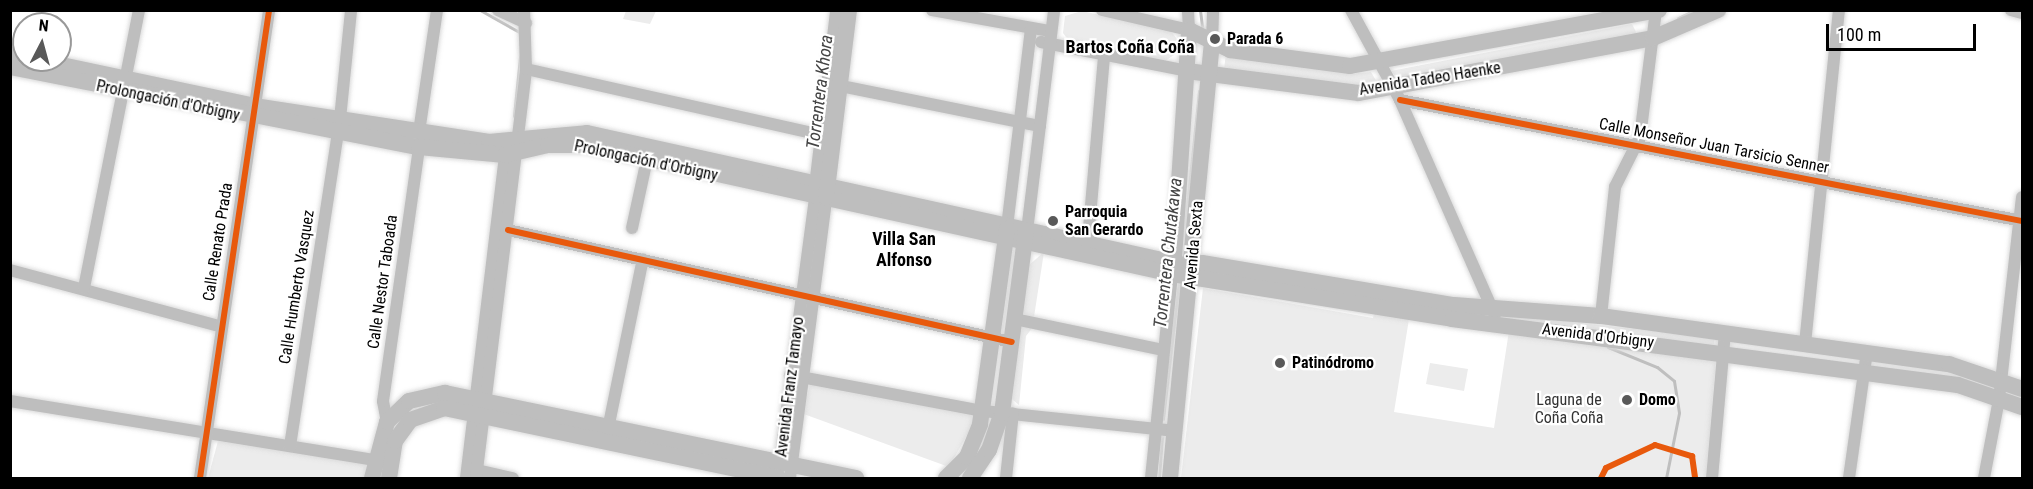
<!DOCTYPE html>
<html>
<head>
<meta charset="utf-8">
<style>
  body { margin:0 }
  #map { position:relative; width:2033px; height:489px; overflow:hidden; background:#fff; font-family:"Roboto Condensed",sans-serif }
  div>[style] { position:absolute }
  [style*='--x'] { left:calc(var(--x)*1px); top:calc(var(--y)*1px); width:calc(var(--w)*1px); rotate:calc(var(--a)*1deg) }
  .green>* { inset:0; background:#ececec }
  .stream>* { height:3px; margin:-1.5px; padding:0 1.5px; transform-origin:1.5px; border-radius:1.5px; background:#bfbfbf }
  .roads { filter:drop-shadow(0 0 2px #dbdbdb) drop-shadow(0 0 2px #dbdbdb) }
  .minor>* { height:12px; margin:-6px; padding:0 6px; transform-origin:6px; border-radius:6px; background:#bebebe }
  .major>* { height:16px; margin:-8px; padding:0 8px; transform-origin:8px; border-radius:8px; background:#bebebe }
  .cycleway>* { height:6px; margin:-3px; padding:0 3px; transform-origin:3px; border-radius:3px; background:#e8590c }
  .dots>* { width:16px; height:16px; translate:-50% -50%; box-sizing:border-box; border:3px solid #fff; border-radius:50% }
  span { translate:-50% -50%; white-space:nowrap; text-align:center; line-height:1.15; -webkit-text-stroke:4.5px #fff; paint-order:stroke }
  .poi-label { font-size:16px; color:#000; font-weight:700 }
  .left { translate:0 -50%; text-align:left }
  .street-label { font-size:16px; color:#000 }
  .park-label { font-size:16px; color:#333 }
  .neighbourhood-label { font-size:18px; color:#000; font-weight:700 }
  .water-label { font-size:18px; color:#444; font-style:italic }
  .frame { position:absolute; inset:0; border:12px solid #000; pointer-events:none }
  .north { position:absolute; left:12px; top:12px; width:60px; height:60px; box-sizing:border-box; background:#fff; border:2px solid #999; border-radius:50%; rotate:6deg; font-size:16px; font-weight:700; line-height:24px; text-align:center; color:#000 }
  .north::after { content:''; display:block; margin:auto; width:21px; height:27px; background:#595959; clip-path:polygon(50% 0,100% 100%,50% 72%,0 100%) }
  .scale { position:absolute; left:1826px; top:24px; width:150px; height:27px; box-sizing:border-box; border:3px solid #000; border-top:0; padding-left:8px; font-size:18px; line-height:21px; white-space:nowrap; color:#000; -webkit-text-stroke:4px #fff; paint-order:stroke }
</style>
</head>
<body>
<div id="map">
  <div class="green">
    <i style="clip-path:polygon(626px 11px,626px 10px,656px 11px,650px 24px,623px 19px)"></i>
    <i style="clip-path:polygon(1082px 11px,1171px 31px,1179px 42px,1177px 53px,1165px 61px,1070px 42px,1063px 33px,1065px 16px)"></i>
    <i style="clip-path:polygon(1632px 24px,1637px 34px,1399px 80px,1391px 71px)"></i>
    <i style="clip-path:polygon(1226px 53px,1347px 74px,1371px 72px,1378px 84px,1347px 88px,1224px 70px)"></i>
    <i style="clip-path:polygon(1010px 249px,1017px 251px,1003px 331px,1000px 329px)"></i>
    <i style="clip-path:polygon(1044px 252px,1034px 317px,1026px 316px,1022px 311px,1028px 266px)"></i>
    <i style="clip-path:polygon(1203px 288px,1373px 318px,1374px 313px,1409px 319px,1394px 412px,1494px 428px,1509px 331px,1716px 360px,1706px 478px,1181px 478px)"></i>
    <i style="clip-path:polygon(1509px 315px,1714px 338px,1714px 345px,1508px 318px)"></i>
    <i style="clip-path:polygon(1021px 327px,1033px 327px,1026px 336px,1019px 405px,1012px 399px)"></i>
    <i style="clip-path:polygon(1430px 363px,1468px 369px,1464px 391px,1426px 384px)"></i>
    <i style="clip-path:polygon(811px 382px,973px 414px,976px 419px,949px 467px,801px 413px)"></i>
    <i style="clip-path:polygon(218px 441px,365px 463px,367px 478px,208px 478px)"></i>
  </div>
  <div class="stream">
    <i style="--x:480;--y:10;--w:47;--a:29.3"></i>
    <i style="--x:1200;--y:10;--w:17;--a:83"></i>
    <i style="--x:1678;--y:18;--w:19;--a:-25"></i>
    <i style="--x:514;--y:116;--w:59;--a:-84.2"></i>
    <i style="--x:1183;--y:244;--w:154;--a:-84"></i>
    <i style="--x:1608;--y:347;--w:53;--a:22.2"></i>
    <i style="--x:1657;--y:367;--w:22;--a:39"></i>
    <i style="--x:1674;--y:381;--w:32;--a:81"></i>
    <i style="--x:1679;--y:413;--w:66;--a:101.3"></i>
    <i style="--x:1163;--y:419;--w:140;--a:-83.4"></i>
    <i style="--x:1159;--y:478;--w:41;--a:-85.8"></i>
  </div>
  <div class="roads">
    <div class="minor">
      <i style="--x:498;--y:10;--w:31;--a:25"></i>
      <i style="--x:932;--y:10;--w:120;--a:10.1"></i>
      <i style="--x:1102;--y:10;--w:89;--a:12.9"></i>
      <i style="--x:1189;--y:30;--w:20;--a:-93"></i>
      <i style="--x:1351;--y:10;--w:102;--a:61.4"></i>
      <i style="--x:1400;--y:100;--w:235;--a:66.2"></i>
      <i style="--x:2011;--y:10;--w:11;--a:15"></i>
      <i style="--x:1041;--y:42;--w:149;--a:11.2"></i>
      <i style="--x:1212;--y:42;--w:32;--a:-88"></i>
      <i style="--x:526;--y:69;--w:303;--a:12.6"></i>
      <i style="--x:841;--y:86;--w:203;--a:11.4"></i>
      <i style="--x:1400;--y:100;--w:634;--a:11.01"></i>
      <i style="--x:340;--y:119;--w:110;--a:-84.2"></i>
      <i style="--x:419;--y:132;--w:123;--a:-81.6"></i>
      <i style="--x:1007;--y:227;--w:200;--a:-83.1"></i>
      <i style="--x:632;--y:228;--w:71;--a:-77.7"></i>
      <i style="--x:508;--y:230;--w:516;--a:12.53"></i>
      <i style="--x:1027;--y:231;--w:223;--a:-83"></i>
      <i style="--x:1087;--y:251;--w:197;--a:-85"></i>
      <i style="--x:10;--y:270;--w:216;--a:15"></i>
      <i style="--x:84;--y:288;--w:283;--a:-78.8"></i>
      <i style="--x:1601;--y:316;--w:130;--a:-83.8"></i>
      <i style="--x:1615;--y:187;--w:56;--a:-63.4"></i>
      <i style="--x:1640;--y:137;--w:128;--a:-82.8"></i>
      <i style="--x:1015;--y:319;--w:152;--a:11.8"></i>
      <i style="--x:1805;--y:344;--w:336;--a:-84.2"></i>
      <i style="--x:790;--y:375;--w:196;--a:10.6"></i>
      <i style="--x:983;--y:411;--w:194;--a:5.9"></i>
      <i style="--x:10;--y:401;--w:370;--a:9.2"></i>
      <i style="--x:387;--y:422;--w:21;--a:-101"></i>
      <i style="--x:383;--y:401;--w:257;--a:-81.9"></i>
      <i style="--x:609;--y:424;--w:168;--a:-78.4"></i>
      <i style="--x:290;--y:446;--w:317;--a:-81.3"></i>
      <i style="--x:779;--y:468;--w:272;--a:-82.4"></i>
      <i style="--x:477;--y:470;--w:37;--a:13"></i>
      <i style="--x:200;--y:478;--w:473;--a:-81.6"></i>
      <i style="--x:466;--y:478;--w:333;--a:-83.1"></i>
      <i style="--x:476;--y:478;--w:412;--a:-83"></i>
      <i style="--x:526;--y:69;--w:59;--a:-91.9"></i>
      <i style="--x:790;--y:478;--w:279;--a:-82.6"></i>
      <i style="--x:1006;--y:478;--w:65;--a:-83.9"></i>
      <i style="--x:1151;--y:478;--w:205;--a:-84.1"></i>
      <i style="--x:1712;--y:478;--w:146;--a:-84.9"></i>
      <i style="--x:1849;--y:478;--w:127;--a:-81.9"></i>
      <i style="--x:1984;--y:478;--w:80;--a:-79.2"></i>
      <i style="--x:1999;--y:399;--w:203;--a:-83.5"></i>
    </div>
    <div class="major">
      <i style="--x:10;--y:54;--w:14;--a:12"></i>
      <i style="--x:38;--y:60;--w:221;--a:12"></i>
      <i style="--x:254;--y:106;--w:238;--a:8.7"></i>
      <i style="--x:489;--y:142;--w:98;--a:-5.2"></i>
      <i style="--x:587;--y:133;--w:612;--a:12.45"></i>
      <i style="--x:1185;--y:265;--w:17;--a:-7"></i>
      <i style="--x:1202;--y:263;--w:255;--a:9.5"></i>
      <i style="--x:1454;--y:305;--w:147;--a:4.3"></i>
      <i style="--x:1601;--y:316;--w:351;--a:7.9"></i>
      <i style="--x:1949;--y:364;--w:77;--a:18.9"></i>
      <i style="--x:10;--y:67;--w:417;--a:11.1"></i>
      <i style="--x:419;--y:147;--w:86;--a:5.3"></i>
      <i style="--x:505;--y:155;--w:44;--a:-13.1"></i>
      <i style="--x:548;--y:145;--w:38;--a:0"></i>
      <i style="--x:586;--y:145;--w:600;--a:12.41"></i>
      <i style="--x:1172;--y:274;--w:284;--a:9.1"></i>
      <i style="--x:1452;--y:319;--w:510;--a:7.43"></i>
      <i style="--x:1958;--y:385;--w:68;--a:19"></i>
      <i style="--x:1187;--y:71;--w:173;--a:7.3"></i>
      <i style="--x:1359;--y:93;--w:299;--a:-10.6"></i>
      <i style="--x:1653;--y:38;--w:71;--a:-23.3"></i>
      <i style="--x:816;--y:194;--w:184;--a:-83.1"></i>
      <i style="--x:826;--y:197;--w:188;--a:-83"></i>
      <i style="--x:1173;--y:273;--w:244;--a:-86.2"></i>
      <i style="--x:1189;--y:30;--w:46;--a:26"></i>
      <i style="--x:1230;--y:50;--w:121;--a:7.6"></i>
      <i style="--x:1350;--y:66;--w:314;--a:-10.3"></i>
      <i style="--x:372;--y:478;--w:58;--a:-75"></i>
      <i style="--x:387;--y:422;--w:30;--a:-44"></i>
      <i style="--x:409;--y:401;--w:37;--a:-13"></i>
      <i style="--x:445;--y:393;--w:420;--a:11.7"></i>
      <i style="--x:389;--y:478;--w:37;--a:-81"></i>
      <i style="--x:395;--y:441;--w:26;--a:-54"></i>
      <i style="--x:410;--y:420;--w:36;--a:-19"></i>
      <i style="--x:444;--y:408;--w:342;--a:11.8"></i>
      <i style="--x:946;--y:478;--w:30;--a:-45"></i>
      <i style="--x:967;--y:457;--w:35;--a:-68"></i>
      <i style="--x:980;--y:424;--w:197;--a:-82.1"></i>
      <i style="--x:970;--y:478;--w:34;--a:-56"></i>
      <i style="--x:989;--y:450;--w:39;--a:-71"></i>
      <i style="--x:1002;--y:413;--w:184;--a:-82.5"></i>
      <i style="--x:1170;--y:478;--w:438;--a:-84.5"></i>
    </div>
  </div>
  <div class="cycleway">
    <i style="--x:1400;--y:100;--w:634;--a:11.01"></i>
    <i style="--x:508;--y:230;--w:516;--a:12.53"></i>
    <i style="--x:200;--y:478;--w:473;--a:-81.6"></i>
    <i style="--x:1601;--y:478;--w:11;--a:-63"></i>
    <i style="--x:1606;--y:468;--w:54;--a:-25.1"></i>
    <i style="--x:1655;--y:445;--w:39;--a:17"></i>
    <i style="--x:1692;--y:456;--w:22;--a:82"></i>
  </div>
  <div class="dots">
    <i style="left:1215px;top:39px;background:#595959"></i>
    <i style="left:1053px;top:221px;background:#595959"></i>
    <i style="left:1280px;top:363px;background:#595959"></i>
    <i style="left:1627px;top:400px;background:#595959"></i>
  </div>
  <div class="poi-label">
    <span class="left" style="left:1227px;top:39px">Parada 6</span>
    <span class="left" style="left:1065px;top:221px">Parroquia<br>San Gerardo</span>
    <span class="left" style="left:1292px;top:363px">Patinódromo</span>
    <span class="left" style="left:1639px;top:400px">Domo</span>
  </div>
  <div class="street-label">
    <span style="left:1430px;top:79px;rotate:-9deg">Avenida Tadeo Haenke</span>
    <span style="left:168px;top:101px;rotate:12deg">Prolongación d'Orbigny</span>
    <span style="left:1714px;top:146px;rotate:11deg">Calle Monseñor Juan Tarsicio Senner</span>
    <span style="left:646px;top:161px;rotate:12deg">Prolongación d'Orbigny</span>
    <span style="left:218px;top:242px;rotate:-81deg">Calle Renato Prada</span>
    <span style="left:1194px;top:245px;rotate:-85deg">Avenida Sexta</span>
    <span style="left:383px;top:282px;rotate:-82deg">Calle Nestor Taboada</span>
    <span style="left:297px;top:287px;rotate:-81deg">Calle Humberto Vasquez</span>
    <span style="left:1598px;top:336px;rotate:7deg">Avenida d'Orbigny</span>
    <span style="left:790px;top:387px;rotate:-83deg">Avenida Franz Tamayo</span>
  </div>
  <div class="park-label">
    <span style="left:1569px;top:409px">Laguna de<br>Coña Coña</span>
  </div>
  <div class="neighbourhood-label">
    <span style="left:1130px;top:47px">Bartos Coña Coña</span>
    <span style="left:904px;top:250px">Villa San<br>Alfonso</span>
  </div>
  <div class="water-label">
    <span style="left:820px;top:92px;rotate:-83deg">Torrentera Khora</span>
    <span style="left:1168px;top:253px;rotate:-84deg">Torrentera Chutakawa</span>
  </div>
  <div class="frame"></div>
  <div class="north">N</div>
  <div class="scale">100 m</div>
</div>
</body>
</html>
